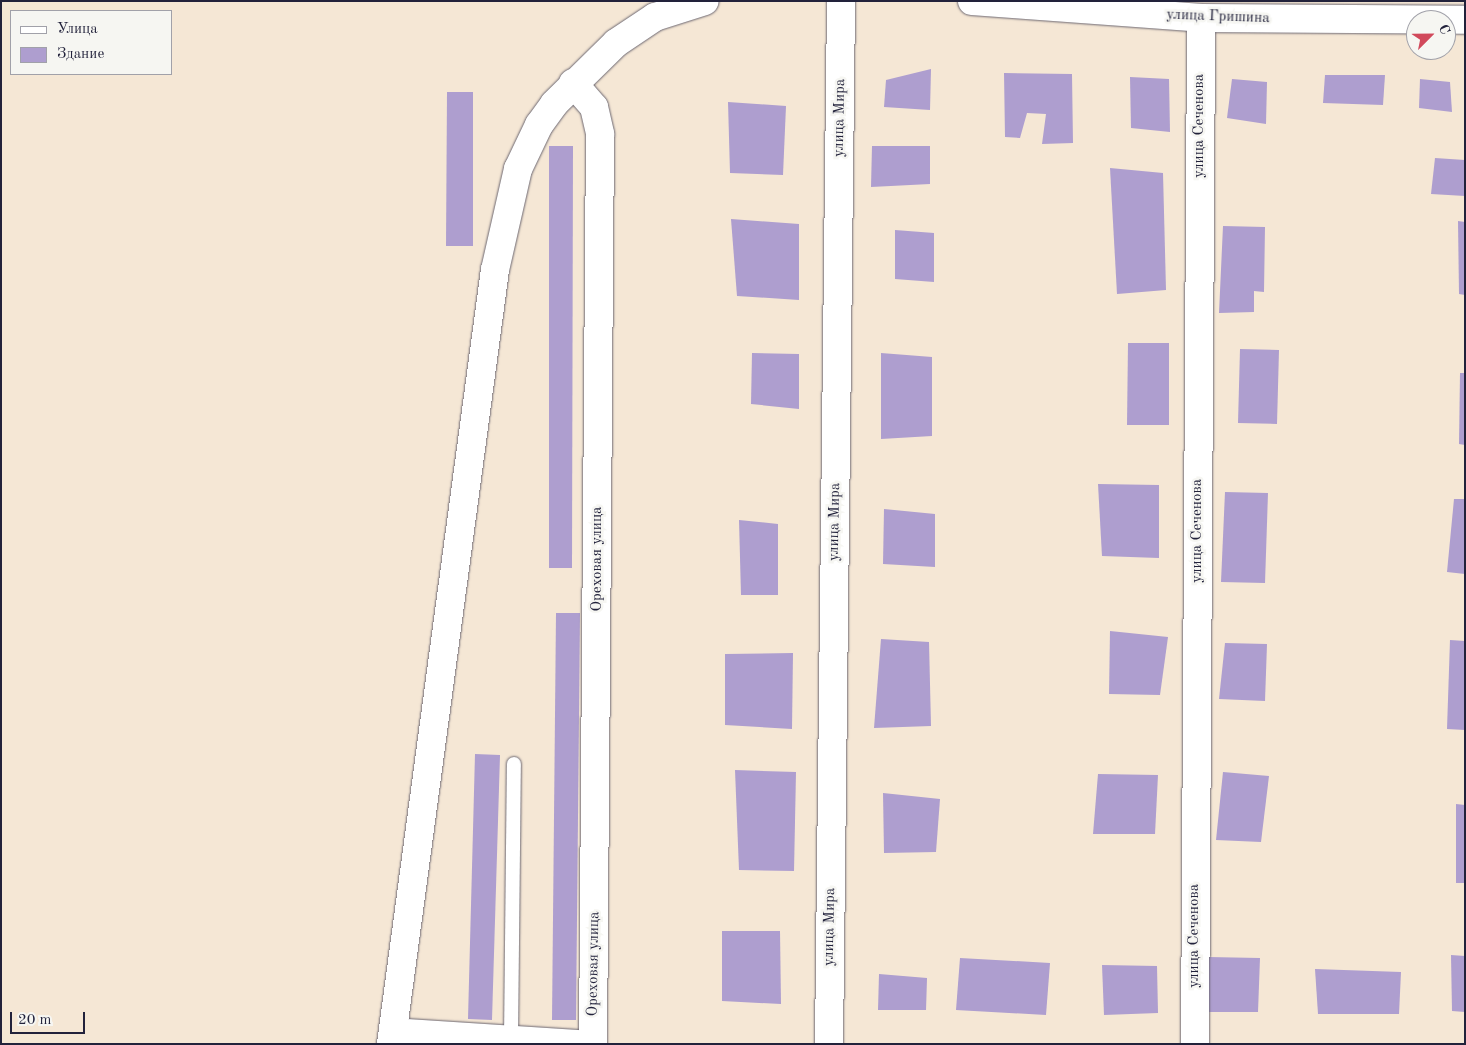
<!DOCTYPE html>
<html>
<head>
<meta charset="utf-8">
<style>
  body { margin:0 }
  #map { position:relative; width:1466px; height:1045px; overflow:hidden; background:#f5e7d5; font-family:"Old Standard TT",serif }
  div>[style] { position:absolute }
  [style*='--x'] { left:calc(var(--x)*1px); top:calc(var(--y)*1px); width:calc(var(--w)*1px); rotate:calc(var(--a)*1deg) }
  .building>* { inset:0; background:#ae9ecf }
  .roads { filter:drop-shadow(0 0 1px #6c6771) drop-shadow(0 0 1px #6c6771) }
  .service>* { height:14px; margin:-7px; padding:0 7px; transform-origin:7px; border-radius:7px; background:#fff }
  .minor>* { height:28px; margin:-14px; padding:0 14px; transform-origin:14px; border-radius:14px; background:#fff }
  .tertiary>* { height:28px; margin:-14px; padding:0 14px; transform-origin:14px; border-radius:14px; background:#fff }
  span { translate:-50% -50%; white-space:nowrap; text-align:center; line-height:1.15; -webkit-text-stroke:5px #f6f6f2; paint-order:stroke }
  .street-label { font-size:15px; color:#22223b }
  .frame { position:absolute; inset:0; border:2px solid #22223b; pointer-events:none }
  .legend { position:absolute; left:10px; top:10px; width:162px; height:65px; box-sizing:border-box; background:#f6f6f2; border:1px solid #a1a1a9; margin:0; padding:6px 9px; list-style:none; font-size:15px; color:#22223b }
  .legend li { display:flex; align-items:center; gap:10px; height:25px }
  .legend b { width:25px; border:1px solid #a1a1a9 }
  .north { position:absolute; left:1406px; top:10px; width:50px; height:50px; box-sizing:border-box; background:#f6f6f2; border:1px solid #a1a1a9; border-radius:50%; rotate:67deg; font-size:14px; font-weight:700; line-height:20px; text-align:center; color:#22223b }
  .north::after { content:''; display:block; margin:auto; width:18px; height:22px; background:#d1495b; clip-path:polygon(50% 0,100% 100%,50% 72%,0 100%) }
  .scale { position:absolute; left:10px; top:1012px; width:75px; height:22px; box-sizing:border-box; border:2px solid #22223b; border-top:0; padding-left:6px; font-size:15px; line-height:18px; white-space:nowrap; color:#22223b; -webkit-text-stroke:4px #f6f6f2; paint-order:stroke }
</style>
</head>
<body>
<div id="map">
  <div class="building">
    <i style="clip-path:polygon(931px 69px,930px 110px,884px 107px,886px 80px)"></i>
    <i style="clip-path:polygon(1004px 73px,1072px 74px,1073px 143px,1042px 144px,1046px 114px,1027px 113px,1020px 138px,1005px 137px)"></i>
    <i style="clip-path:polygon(1325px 75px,1385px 75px,1383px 105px,1323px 103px)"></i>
    <i style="clip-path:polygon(1130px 77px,1169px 79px,1170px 132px,1131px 128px)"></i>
    <i style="clip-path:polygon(1232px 79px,1267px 82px,1266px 124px,1227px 118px)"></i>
    <i style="clip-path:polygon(1420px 79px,1450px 82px,1452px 112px,1419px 108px)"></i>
    <i style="clip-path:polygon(447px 92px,473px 92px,473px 246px,446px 246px)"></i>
    <i style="clip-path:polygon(728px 102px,786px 106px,783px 175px,730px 173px)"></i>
    <i style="clip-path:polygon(549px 146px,573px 146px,572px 568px,549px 568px)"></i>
    <i style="clip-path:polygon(872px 146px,930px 146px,930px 184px,871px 187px)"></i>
    <i style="clip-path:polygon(1435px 158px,1465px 160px,1465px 196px,1431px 194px)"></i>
    <i style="clip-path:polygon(1110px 168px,1163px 173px,1166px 290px,1117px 294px)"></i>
    <i style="clip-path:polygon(731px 219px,799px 224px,799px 300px,737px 296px)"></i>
    <i style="clip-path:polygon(1458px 221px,1465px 222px,1465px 295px,1459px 294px)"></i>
    <i style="clip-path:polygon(1223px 226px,1265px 227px,1264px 292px,1254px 291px,1254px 312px,1219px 313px)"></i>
    <i style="clip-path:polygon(895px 230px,934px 233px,934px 282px,895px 279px)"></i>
    <i style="clip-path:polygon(1128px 343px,1169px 343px,1169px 425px,1127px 425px)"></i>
    <i style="clip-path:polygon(1240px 349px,1279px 350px,1277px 424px,1238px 423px)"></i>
    <i style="clip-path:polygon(752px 353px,799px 354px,799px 409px,751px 404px)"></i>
    <i style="clip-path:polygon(881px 353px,932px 357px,932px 436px,881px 439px)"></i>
    <i style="clip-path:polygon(1460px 373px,1465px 373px,1465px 445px,1459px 444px)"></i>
    <i style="clip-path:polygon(1098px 484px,1159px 485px,1159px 558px,1102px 556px)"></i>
    <i style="clip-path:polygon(1225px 492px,1268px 493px,1265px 583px,1221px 582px)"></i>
    <i style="clip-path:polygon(1454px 499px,1465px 499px,1465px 574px,1447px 572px)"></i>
    <i style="clip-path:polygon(884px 509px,935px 514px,935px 567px,883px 564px)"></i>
    <i style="clip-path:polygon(739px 520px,778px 524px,778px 595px,741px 595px)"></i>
    <i style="clip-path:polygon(556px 613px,580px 613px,576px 1020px,552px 1020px)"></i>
    <i style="clip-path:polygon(1110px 631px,1168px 637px,1160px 695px,1109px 694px)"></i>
    <i style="clip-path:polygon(881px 639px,929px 642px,931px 726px,874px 728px)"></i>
    <i style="clip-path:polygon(1450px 640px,1465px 641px,1465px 730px,1447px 729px)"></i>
    <i style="clip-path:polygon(1225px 643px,1267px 644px,1265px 701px,1219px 699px)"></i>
    <i style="clip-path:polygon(793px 653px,792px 729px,725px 725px,725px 654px)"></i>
    <i style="clip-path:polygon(475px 754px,500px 755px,492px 1020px,468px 1019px)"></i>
    <i style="clip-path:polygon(735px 770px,796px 772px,794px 871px,739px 870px)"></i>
    <i style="clip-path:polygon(1223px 772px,1269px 776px,1261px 842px,1216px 840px)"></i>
    <i style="clip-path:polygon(1098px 774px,1158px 775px,1155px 834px,1093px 834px)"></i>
    <i style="clip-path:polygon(883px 793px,940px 799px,936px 852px,884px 853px)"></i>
    <i style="clip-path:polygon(1456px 804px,1465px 805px,1465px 883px,1456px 883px)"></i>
    <i style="clip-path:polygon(722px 931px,780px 931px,781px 1004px,722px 1001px)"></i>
    <i style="clip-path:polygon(1451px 955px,1465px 956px,1465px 1012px,1452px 1011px)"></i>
    <i style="clip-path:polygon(1208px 957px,1260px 958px,1258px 1012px,1208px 1012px)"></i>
    <i style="clip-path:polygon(960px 958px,1050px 963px,1046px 1015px,956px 1010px)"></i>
    <i style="clip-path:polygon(1102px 965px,1157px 966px,1158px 1013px,1104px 1015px)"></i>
    <i style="clip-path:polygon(1315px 969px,1401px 972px,1399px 1014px,1318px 1014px)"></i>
    <i style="clip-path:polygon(879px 974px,927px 978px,926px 1010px,878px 1010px)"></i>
  </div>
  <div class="roads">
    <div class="service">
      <i style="--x:511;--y:1039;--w:275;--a:-89.4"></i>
    </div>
    <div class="minor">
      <i style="--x:573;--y:83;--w:32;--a:49"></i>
      <i style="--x:594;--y:107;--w:28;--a:77"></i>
      <i style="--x:600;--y:134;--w:910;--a:90.44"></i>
      <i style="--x:393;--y:1032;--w:186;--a:3.7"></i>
      <i style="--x:391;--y:1044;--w:781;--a:-82.35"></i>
      <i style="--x:495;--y:270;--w:104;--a:-77.2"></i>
      <i style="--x:518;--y:169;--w:49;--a:-64.5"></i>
      <i style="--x:539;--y:125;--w:26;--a:-54"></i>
      <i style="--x:554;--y:104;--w:87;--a:-44.5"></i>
      <i style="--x:616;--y:43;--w:47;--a:-33.7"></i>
      <i style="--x:655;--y:17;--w:52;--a:-17.7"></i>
      <i style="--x:829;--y:1044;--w:1043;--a:-89.34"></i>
      <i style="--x:1195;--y:1044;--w:1026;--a:-89.66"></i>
    </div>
    <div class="tertiary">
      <i style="--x:972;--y:1;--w:230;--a:4.2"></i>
      <i style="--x:1201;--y:18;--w:264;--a:0.4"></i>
    </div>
  </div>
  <div class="street-label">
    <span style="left:1218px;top:17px;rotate:2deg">улица Гришина</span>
    <span style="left:840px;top:118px;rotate:-89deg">улица Мира</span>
    <span style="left:1200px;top:126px;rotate:-90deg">улица Сеченова</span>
    <span style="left:835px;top:522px;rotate:-89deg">улица Мира</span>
    <span style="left:1198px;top:531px;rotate:-90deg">улица Сеченова</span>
    <span style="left:598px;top:559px;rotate:-90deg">Ореховая улица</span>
    <span style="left:830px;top:927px;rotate:-89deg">улица Мира</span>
    <span style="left:1195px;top:936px;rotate:-90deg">улица Сеченова</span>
    <span style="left:594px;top:964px;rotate:-89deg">Ореховая улица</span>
  </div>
  <div class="frame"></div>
  <ul class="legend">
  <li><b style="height:6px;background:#fff"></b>Улица</li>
  <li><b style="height:14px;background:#ae9ecf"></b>Здание</li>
  </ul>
  <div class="north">С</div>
  <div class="scale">20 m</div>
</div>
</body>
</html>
